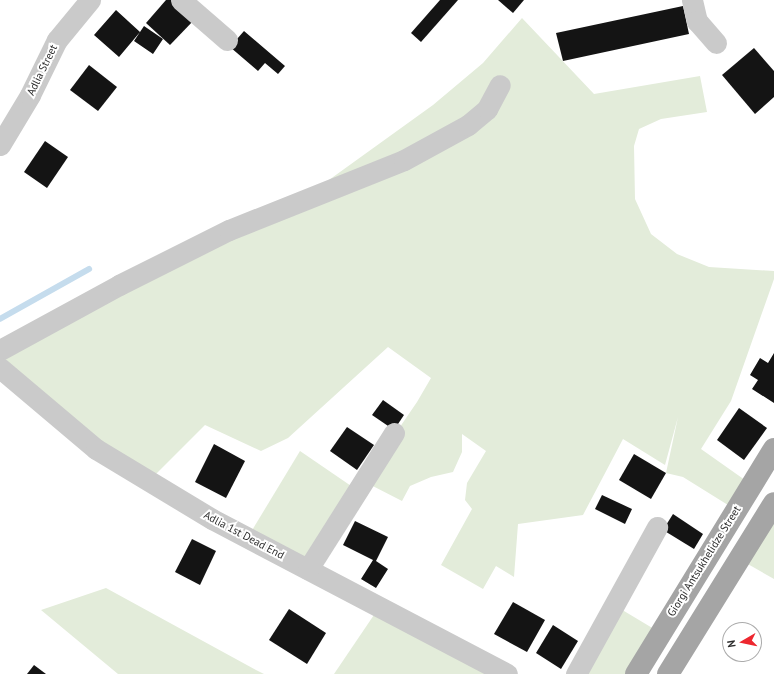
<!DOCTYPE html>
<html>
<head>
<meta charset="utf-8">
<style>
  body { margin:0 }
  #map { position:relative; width:774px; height:674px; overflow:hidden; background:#fff; font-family:"PT Sans",sans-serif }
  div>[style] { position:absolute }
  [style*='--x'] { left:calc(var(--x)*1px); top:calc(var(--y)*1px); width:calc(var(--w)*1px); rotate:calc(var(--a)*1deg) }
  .green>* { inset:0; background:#e3ecda }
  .stream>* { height:5.5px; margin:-2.75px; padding:0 2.75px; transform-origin:2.75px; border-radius:2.75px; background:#c5dced }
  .building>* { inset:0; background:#141414 }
  .minor>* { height:21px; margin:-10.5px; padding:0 10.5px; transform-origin:10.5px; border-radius:10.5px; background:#cacaca }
  .major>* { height:22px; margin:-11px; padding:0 11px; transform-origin:11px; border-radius:11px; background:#a5a5a5 }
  span { translate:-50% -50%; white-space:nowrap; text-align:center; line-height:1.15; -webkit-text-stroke:4px #fff; paint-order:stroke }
  .street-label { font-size:11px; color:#2d2d2d }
  .north { position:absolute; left:722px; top:622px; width:40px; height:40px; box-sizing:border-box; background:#fff; border:1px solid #ababab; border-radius:50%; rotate:261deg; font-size:11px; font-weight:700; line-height:16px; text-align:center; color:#2d2d2d }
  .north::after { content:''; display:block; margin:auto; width:14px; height:18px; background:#ed272f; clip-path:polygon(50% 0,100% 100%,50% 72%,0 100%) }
</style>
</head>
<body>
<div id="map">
  <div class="green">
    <i style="clip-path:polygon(522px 18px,594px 94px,700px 76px,707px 112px,661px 119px,639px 129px,634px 146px,635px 199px,651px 234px,677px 254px,709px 267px,774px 271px,774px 279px,731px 401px,701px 449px,752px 485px,736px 510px,683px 477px,666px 473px,678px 417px,665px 465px,623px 439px,583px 515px,518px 524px,514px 577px,496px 566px,483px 589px,441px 565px,472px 509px,465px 500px,467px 483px,486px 451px,462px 434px,462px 452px,453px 472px,431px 477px,410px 486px,402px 501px,363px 481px,417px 402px,431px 378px,388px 347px,288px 438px,261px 451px,205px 425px,149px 481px,0 368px,0 350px,315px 190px,433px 105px,483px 63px)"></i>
    <i style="clip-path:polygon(300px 451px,357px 490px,308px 569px,248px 537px)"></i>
    <i style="clip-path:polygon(774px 503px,774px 579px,739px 559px)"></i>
    <i style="clip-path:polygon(106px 588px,256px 670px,264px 674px,118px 674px,41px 610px)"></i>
    <i style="clip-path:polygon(614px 605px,659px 632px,636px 674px,576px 674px)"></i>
    <i style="clip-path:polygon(380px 606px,507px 674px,334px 674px)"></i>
  </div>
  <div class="stream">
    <i style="--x:0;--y:319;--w:102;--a:-29.3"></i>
  </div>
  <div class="building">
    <i style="clip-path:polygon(166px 0,175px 0,195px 19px,170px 45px,146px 23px)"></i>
    <i style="clip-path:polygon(440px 0,458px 0,421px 42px,411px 33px)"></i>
    <i style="clip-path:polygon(498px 0,524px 0,513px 13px)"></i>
    <i style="clip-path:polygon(683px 6px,689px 34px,563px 61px,556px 33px)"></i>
    <i style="clip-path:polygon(116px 10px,140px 32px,144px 26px,163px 39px,153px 54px,134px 41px,140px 32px,119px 57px,94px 35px)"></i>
    <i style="clip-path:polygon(244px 31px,285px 66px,278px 74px,265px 63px,258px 71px,230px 47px)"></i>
    <i style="clip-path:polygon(754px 48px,774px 71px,774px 97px,755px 114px,722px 75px)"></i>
    <i style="clip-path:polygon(89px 65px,117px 87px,98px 111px,70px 90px)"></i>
    <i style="clip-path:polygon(45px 141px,68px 157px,47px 188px,24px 172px)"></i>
    <i style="clip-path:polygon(774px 353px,774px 403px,752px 389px,758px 380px,750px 375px,760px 358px,768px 363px)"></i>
    <i style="clip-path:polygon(383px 400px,404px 415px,394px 430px,372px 415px)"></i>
    <i style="clip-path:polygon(739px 408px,767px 428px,744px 460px,717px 440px)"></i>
    <i style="clip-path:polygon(347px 427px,374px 445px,357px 470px,330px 451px)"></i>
    <i style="clip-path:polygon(214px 444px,245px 461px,226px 498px,195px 482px)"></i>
    <i style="clip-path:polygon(634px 454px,666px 473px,651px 499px,619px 480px)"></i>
    <i style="clip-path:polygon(602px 495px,632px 509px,625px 524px,595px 509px)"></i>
    <i style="clip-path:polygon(673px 514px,703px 534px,694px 549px,663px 530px)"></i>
    <i style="clip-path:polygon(355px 521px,388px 537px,376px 561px,388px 569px,376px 588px,361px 579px,373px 560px,343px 545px)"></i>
    <i style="clip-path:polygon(192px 539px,216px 551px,200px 585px,175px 572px)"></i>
    <i style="clip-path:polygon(513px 602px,545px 620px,527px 652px,494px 634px)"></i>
    <i style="clip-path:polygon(289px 609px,326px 633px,307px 664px,269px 640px)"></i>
    <i style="clip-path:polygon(553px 625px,578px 641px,561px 669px,536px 653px)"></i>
    <i style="clip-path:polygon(34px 665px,46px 674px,27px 674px)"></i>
  </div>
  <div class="minor">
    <i style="--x:181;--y:0;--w:61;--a:41"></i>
    <i style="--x:692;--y:0;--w:22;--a:77"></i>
    <i style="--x:697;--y:21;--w:29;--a:49"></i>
    <i style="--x:0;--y:145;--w:58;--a:-59"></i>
    <i style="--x:30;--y:95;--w:61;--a:-63.9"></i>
    <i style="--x:57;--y:40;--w:52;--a:-50.5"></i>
    <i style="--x:0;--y:350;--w:136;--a:-28.6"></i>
    <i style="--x:119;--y:285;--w:123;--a:-26.6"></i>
    <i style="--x:229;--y:230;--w:188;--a:-21.8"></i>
    <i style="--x:404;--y:160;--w:73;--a:-28.7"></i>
    <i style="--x:468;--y:125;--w:25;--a:-40"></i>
    <i style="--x:487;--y:109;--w:27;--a:-62"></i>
    <i style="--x:0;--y:368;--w:126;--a:40.2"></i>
    <i style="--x:96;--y:449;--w:135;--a:31.1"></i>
    <i style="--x:212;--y:519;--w:333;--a:27.7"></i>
    <i style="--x:308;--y:569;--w:161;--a:-57.7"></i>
    <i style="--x:576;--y:674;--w:168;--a:-61.1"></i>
  </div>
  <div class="major">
    <i style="--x:636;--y:674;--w:264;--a:-58.5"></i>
    <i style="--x:668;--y:674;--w:201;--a:-58.2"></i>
  </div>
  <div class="street-label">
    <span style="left:42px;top:70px;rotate:-64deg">Adlia Street</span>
    <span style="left:244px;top:535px;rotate:28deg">Adlia 1st Dead End</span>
    <span style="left:704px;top:561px;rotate:-58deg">Giorgi Antsukhelidze Street</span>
  </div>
  <div class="north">N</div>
</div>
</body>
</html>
